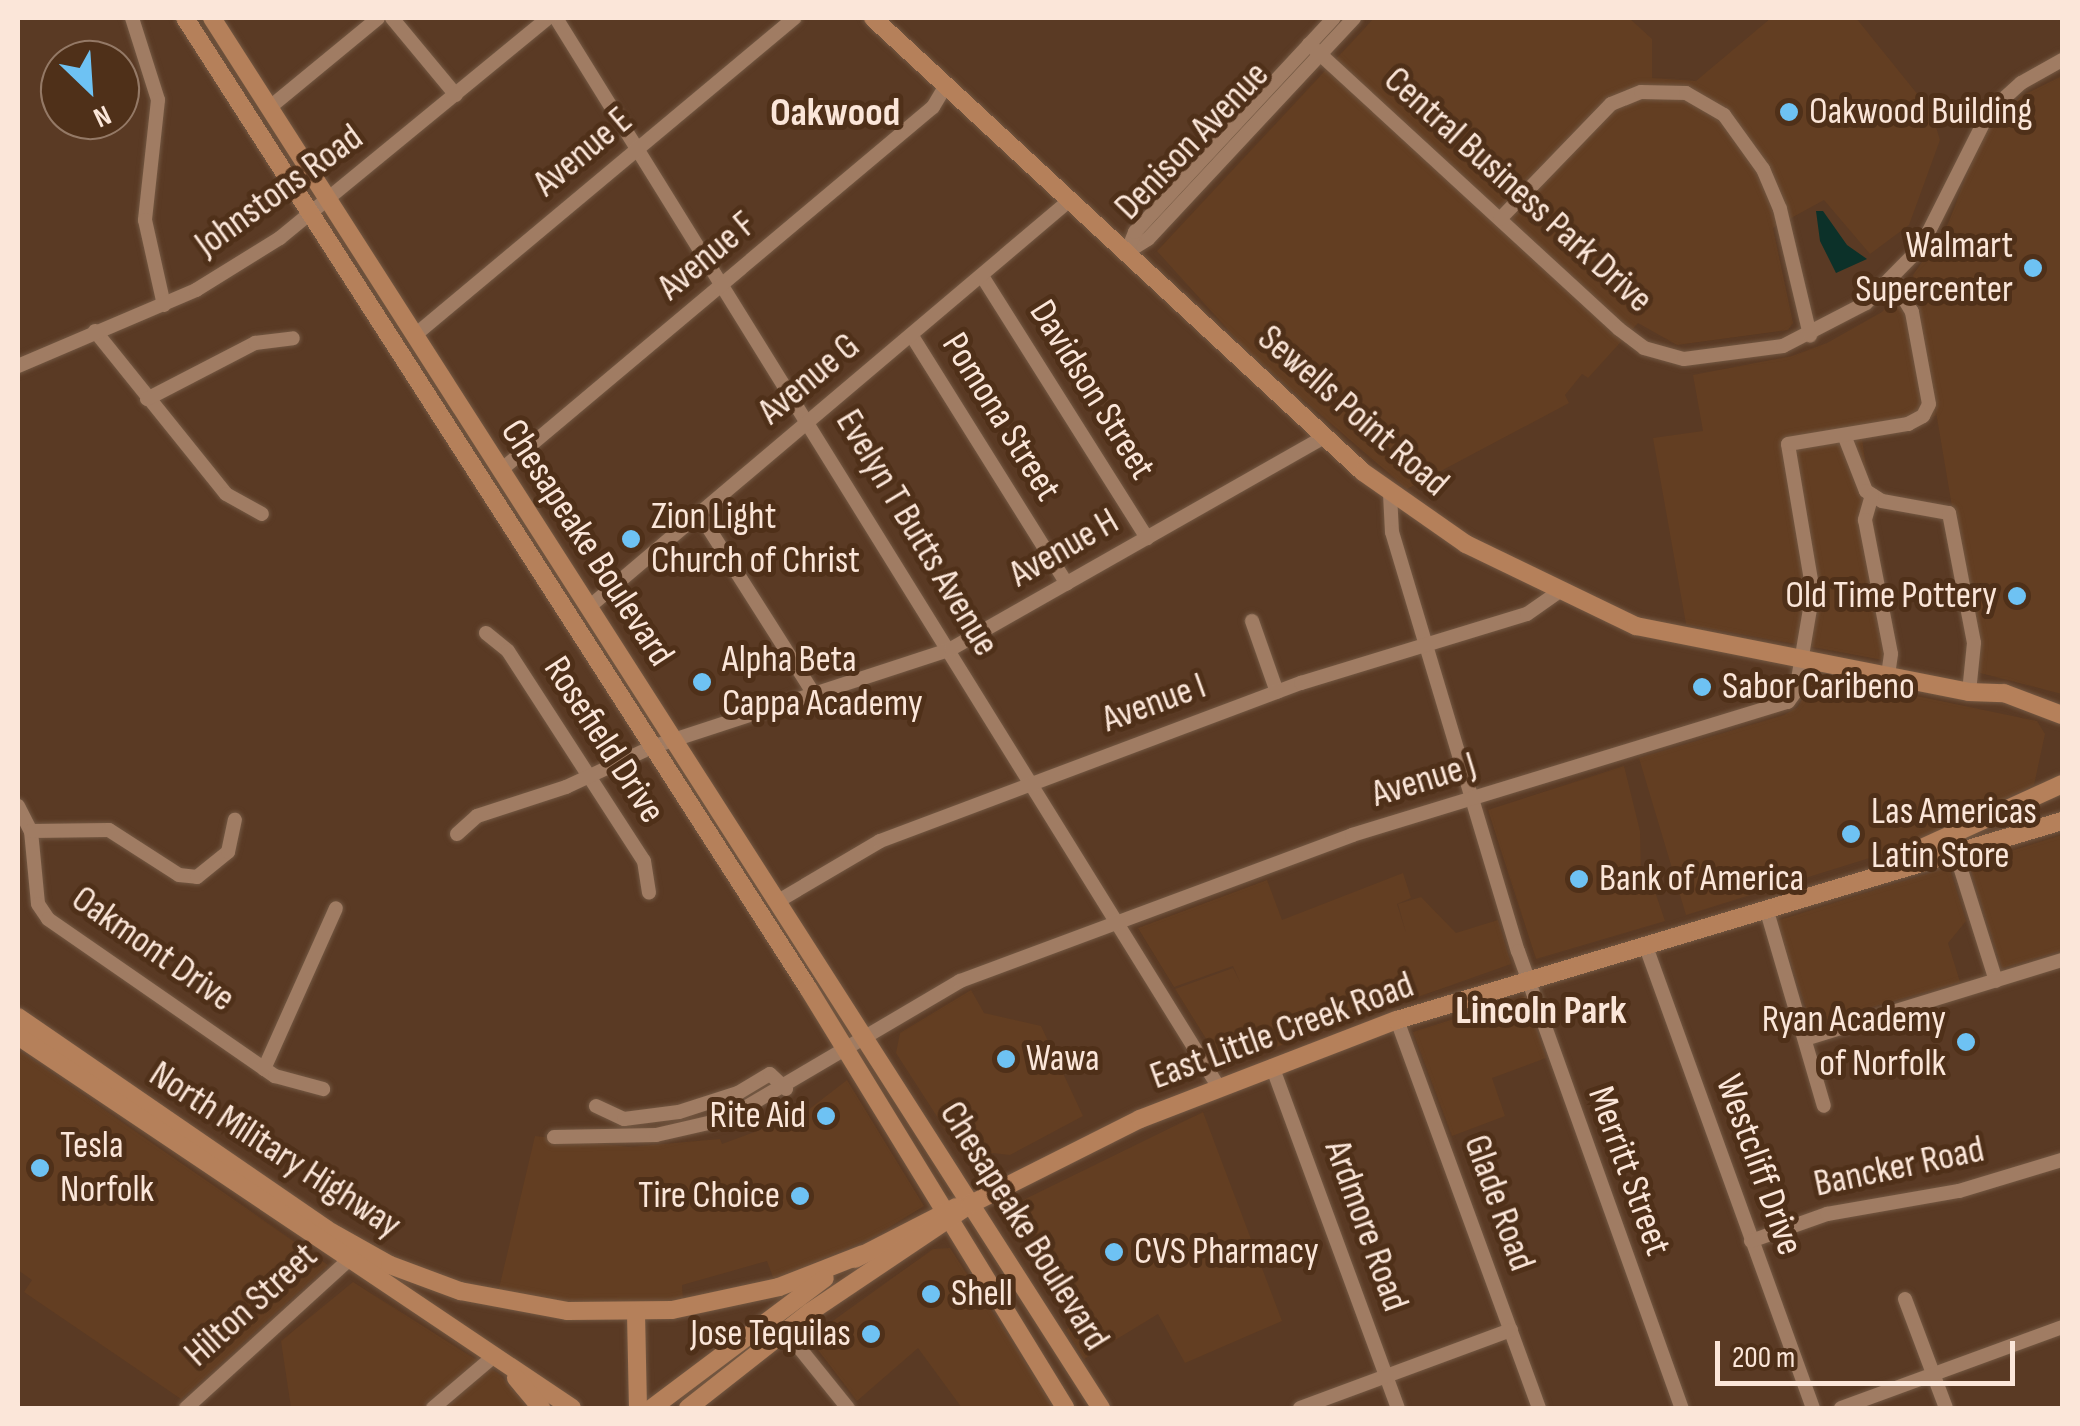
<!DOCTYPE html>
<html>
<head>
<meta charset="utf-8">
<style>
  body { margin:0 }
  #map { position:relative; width:2080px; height:1426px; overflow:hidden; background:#5a3a24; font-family:"Sofia Sans Condensed",sans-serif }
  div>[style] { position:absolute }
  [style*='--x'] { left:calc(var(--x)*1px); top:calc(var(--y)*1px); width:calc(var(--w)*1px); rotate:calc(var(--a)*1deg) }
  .built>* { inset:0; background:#633e22 }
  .water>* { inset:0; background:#0c3129 }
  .roads { filter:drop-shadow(0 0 2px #735843) drop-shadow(0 0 2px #735843) }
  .minor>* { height:14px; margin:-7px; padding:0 7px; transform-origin:7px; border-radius:7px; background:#a07c63 }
  .major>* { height:18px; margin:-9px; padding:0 9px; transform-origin:9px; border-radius:9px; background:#b5805a }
  .dots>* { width:28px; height:28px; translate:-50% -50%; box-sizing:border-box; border:5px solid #4f3019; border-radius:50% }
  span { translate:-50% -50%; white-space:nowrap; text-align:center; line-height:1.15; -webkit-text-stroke:10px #4f3019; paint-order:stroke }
  .poi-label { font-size:38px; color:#fbe6d9 }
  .left { translate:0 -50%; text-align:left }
  .right { translate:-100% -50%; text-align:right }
  .street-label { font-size:38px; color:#fbe6d9 }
  .neighbourhood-label { font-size:40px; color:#fbe6d9; font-weight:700 }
  .frame { position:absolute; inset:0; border:20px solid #fbe6d9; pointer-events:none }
  .north { position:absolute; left:40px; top:40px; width:100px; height:100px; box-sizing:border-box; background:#4f3019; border:2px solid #947966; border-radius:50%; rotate:155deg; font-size:28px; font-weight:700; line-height:40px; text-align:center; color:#fbe6d9 }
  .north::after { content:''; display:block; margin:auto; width:35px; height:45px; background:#6ec2f3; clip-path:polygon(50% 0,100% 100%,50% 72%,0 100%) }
  .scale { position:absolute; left:1715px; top:1341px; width:300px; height:45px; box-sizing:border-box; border:5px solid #fbe6d9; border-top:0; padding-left:12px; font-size:30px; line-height:35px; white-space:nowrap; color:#fbe6d9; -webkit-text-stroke:8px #4f3019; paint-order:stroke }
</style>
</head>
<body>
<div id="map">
  <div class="built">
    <i style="clip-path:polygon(1374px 18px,1629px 18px,1652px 39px,1652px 78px,1696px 81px,1771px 18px,1856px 18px,1931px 111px,1940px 140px,1909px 225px,1870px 254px,1824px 200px,1773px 228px,1793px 323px,1788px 330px,1677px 345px,1638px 323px,1588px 378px,1582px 374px,1565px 395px,1569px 403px,1407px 489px,1249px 353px,1157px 251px)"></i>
    <i style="clip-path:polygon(2062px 76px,2062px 694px,1980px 673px,1913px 275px,1948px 224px,1982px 135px,2021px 96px)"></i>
    <i style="clip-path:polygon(1911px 281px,1936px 415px,1916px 428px,1862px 439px,1894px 662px,1686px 624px,1653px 438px,1703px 431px,1693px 375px,1792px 356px,1827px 343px,1882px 312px)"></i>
    <i style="clip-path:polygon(1816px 675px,2037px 721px,2045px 734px,2034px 785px,1905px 847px,1686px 915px,1639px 758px,1784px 715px,1798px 707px)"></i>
    <i style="clip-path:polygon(1624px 766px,1640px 831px,1641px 875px,1651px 880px,1665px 921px,1536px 959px,1488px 810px)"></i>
    <i style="clip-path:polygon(2062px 835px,2062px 950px,2002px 968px,1969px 864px)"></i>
    <i style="clip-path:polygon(1949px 867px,1966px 921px,1948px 943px,1960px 982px,1812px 1024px,1776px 921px)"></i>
    <i style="clip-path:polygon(1403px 873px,1411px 898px,1397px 904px,1406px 933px,1398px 904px,1421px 897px,1456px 933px,1498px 920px,1511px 964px,1223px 1066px,1175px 989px,1233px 968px,1240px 982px,1233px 966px,1174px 987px,1138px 928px,1267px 880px,1282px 920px)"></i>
    <i style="clip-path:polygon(971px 990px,984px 1013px,1041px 1026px,1083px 1116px,1010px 1155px,958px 1149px,896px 1053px,900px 1033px)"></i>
    <i style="clip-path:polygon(1526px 996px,1546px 1058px,1492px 1078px,1505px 1116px,1452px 1136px,1413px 1032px)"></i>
    <i style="clip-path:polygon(18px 1050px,328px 1265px,181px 1399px,24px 1292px,32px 1280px,18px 1270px)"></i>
    <i style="clip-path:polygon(847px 1080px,924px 1206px,875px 1236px,774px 1280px,767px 1261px,682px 1285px,683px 1302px,590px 1306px,497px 1297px,535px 1136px,629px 1147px,720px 1139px,722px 1144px,803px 1114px)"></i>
    <i style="clip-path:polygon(1203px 1112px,1282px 1321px,1185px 1363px,1158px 1314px,1084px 1359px,1066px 1330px,1073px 1324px,1007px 1208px)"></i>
    <i style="clip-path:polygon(950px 1248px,1055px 1408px,962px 1408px,918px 1348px,857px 1401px,809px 1338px,933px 1249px)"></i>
    <i style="clip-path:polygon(353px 1282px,499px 1374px,529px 1408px,291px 1408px,281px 1341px)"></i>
  </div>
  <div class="water">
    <i style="clip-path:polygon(1816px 211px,1823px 211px,1847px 245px,1867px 259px,1836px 273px,1820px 241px)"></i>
  </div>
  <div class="roads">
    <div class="minor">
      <i style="--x:132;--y:18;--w:86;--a:72.4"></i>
      <i style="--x:158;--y:100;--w:121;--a:96.2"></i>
      <i style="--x:145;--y:220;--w:87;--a:77.4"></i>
      <i style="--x:392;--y:18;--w:100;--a:50.3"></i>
      <i style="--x:556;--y:18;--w:1257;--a:58.21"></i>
      <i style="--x:1309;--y:44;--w:421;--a:42.6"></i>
      <i style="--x:1619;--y:329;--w:31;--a:37"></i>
      <i style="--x:1644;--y:348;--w:41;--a:15.4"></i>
      <i style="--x:1684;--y:359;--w:100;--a:-7.5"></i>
      <i style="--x:1783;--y:346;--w:93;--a:-27.4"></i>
      <i style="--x:1866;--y:303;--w:78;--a:-45.5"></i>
      <i style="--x:1921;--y:247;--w:151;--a:-63.3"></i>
      <i style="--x:1989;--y:112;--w:43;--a:-42.2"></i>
      <i style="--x:2021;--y:83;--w:47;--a:-29.3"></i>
      <i style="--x:269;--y:108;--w:141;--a:-39.5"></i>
      <i style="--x:1500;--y:219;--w:160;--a:-46"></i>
      <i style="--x:1611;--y:104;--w:32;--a:-22"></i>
      <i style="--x:1641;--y:92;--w:45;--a:1.3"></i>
      <i style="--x:1686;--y:93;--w:44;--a:30.1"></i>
      <i style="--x:1724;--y:115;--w:67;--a:54.2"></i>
      <i style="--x:1763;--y:169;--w:43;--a:67"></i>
      <i style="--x:1780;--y:209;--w:130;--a:76.6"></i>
      <i style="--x:1127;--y:252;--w:25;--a:-32"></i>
      <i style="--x:1148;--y:239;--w:302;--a:-47"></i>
      <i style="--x:1127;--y:252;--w:22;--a:-68"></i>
      <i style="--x:1135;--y:232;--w:292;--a:-47.1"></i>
      <i style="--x:982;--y:276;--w:310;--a:57.8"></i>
      <i style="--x:95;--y:331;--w:209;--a:51.2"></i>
      <i style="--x:226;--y:494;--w:41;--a:29.1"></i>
      <i style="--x:414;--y:336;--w:496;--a:-39.9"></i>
      <i style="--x:912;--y:336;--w:292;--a:58"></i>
      <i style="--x:18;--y:366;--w:194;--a:-23.1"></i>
      <i style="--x:196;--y:290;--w:99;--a:-31.8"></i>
      <i style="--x:280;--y:238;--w:347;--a:-39.4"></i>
      <i style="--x:147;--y:399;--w:122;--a:-27.4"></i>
      <i style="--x:255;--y:343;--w:38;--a:-7"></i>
      <i style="--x:1844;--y:435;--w:60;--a:68.6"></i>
      <i style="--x:1866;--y:491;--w:19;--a:32"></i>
      <i style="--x:1882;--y:501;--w:68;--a:10.2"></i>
      <i style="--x:1949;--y:513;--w:132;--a:79.1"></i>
      <i style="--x:1974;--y:643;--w:49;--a:95.8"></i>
      <i style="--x:501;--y:470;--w:564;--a:-40.04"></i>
      <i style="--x:933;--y:107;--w:26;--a:-59"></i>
      <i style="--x:1390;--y:494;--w:38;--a:87"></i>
      <i style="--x:1392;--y:532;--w:438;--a:73.3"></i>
      <i style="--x:1518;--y:951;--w:486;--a:70.3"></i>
      <i style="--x:1872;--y:495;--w:26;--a:106"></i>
      <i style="--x:1865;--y:520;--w:136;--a:79"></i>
      <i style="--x:1891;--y:654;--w:22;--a:98"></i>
      <i style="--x:699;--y:513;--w:217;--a:57.6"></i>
      <i style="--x:589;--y:607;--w:630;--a:-40.24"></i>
      <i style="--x:1252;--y:621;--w:75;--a:70.6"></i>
      <i style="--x:486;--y:633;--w:28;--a:39"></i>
      <i style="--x:508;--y:651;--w:250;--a:57.1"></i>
      <i style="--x:644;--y:861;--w:32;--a:81"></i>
      <i style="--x:18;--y:806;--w:28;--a:63"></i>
      <i style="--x:31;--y:831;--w:73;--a:84.5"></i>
      <i style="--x:38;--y:904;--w:18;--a:56"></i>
      <i style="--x:48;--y:919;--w:276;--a:34.7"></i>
      <i style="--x:275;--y:1076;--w:50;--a:15.2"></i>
      <i style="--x:31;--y:831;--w:78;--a:-0.7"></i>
      <i style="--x:109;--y:830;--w:83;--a:32.7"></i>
      <i style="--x:179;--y:875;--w:18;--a:6"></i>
      <i style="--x:197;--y:877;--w:40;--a:-39"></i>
      <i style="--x:228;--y:852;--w:33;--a:-78"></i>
      <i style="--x:457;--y:834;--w:27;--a:-42"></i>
      <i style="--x:477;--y:816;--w:94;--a:-18"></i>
      <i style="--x:566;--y:787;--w:95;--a:-24.9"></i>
      <i style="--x:652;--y:747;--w:315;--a:-18.1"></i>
      <i style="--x:951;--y:649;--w:431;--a:-29.6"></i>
      <i style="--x:1956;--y:854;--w:133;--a:72.5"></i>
      <i style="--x:780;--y:900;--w:116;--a:-30.5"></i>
      <i style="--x:880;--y:841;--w:450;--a:-20.6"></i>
      <i style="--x:1301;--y:683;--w:236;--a:-17"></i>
      <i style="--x:1527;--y:614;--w:39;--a:-35"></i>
      <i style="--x:1766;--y:908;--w:206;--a:73.7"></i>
      <i style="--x:1645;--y:944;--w:493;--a:70.1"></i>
      <i style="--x:1397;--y:1020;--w:413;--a:69.9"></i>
      <i style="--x:1805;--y:1039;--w:269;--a:-17.1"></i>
      <i style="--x:1272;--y:1066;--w:364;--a:69.8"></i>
      <i style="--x:264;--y:1069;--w:176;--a:-65.9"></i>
      <i style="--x:596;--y:1106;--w:31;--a:25"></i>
      <i style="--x:624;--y:1119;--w:55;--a:-7.3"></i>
      <i style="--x:679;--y:1112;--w:62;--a:-17.9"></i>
      <i style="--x:738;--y:1093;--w:37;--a:-31"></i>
      <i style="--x:770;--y:1074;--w:22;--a:43"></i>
      <i style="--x:554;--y:1137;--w:102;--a:-1.1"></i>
      <i style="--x:656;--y:1135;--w:72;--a:-12.9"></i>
      <i style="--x:726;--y:1119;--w:272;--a:-30.5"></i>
      <i style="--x:960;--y:981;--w:418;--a:-20.4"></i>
      <i style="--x:1352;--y:835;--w:456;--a:-17"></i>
      <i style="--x:1788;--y:702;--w:14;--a:-54"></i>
      <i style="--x:1796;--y:691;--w:100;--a:-80.3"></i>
      <i style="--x:1813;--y:592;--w:150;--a:-99.6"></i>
      <i style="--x:1788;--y:444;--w:122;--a:-9.5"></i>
      <i style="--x:1908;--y:424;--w:17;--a:-28"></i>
      <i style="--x:1923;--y:416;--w:13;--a:-63"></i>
      <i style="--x:1929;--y:404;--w:94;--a:-100.5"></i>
      <i style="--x:1912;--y:312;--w:37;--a:-121"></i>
      <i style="--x:1751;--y:1241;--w:81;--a:-19.6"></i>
      <i style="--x:1827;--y:1214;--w:134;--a:-9.9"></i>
      <i style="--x:1959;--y:1191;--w:108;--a:-16.8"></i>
      <i style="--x:1905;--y:1299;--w:116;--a:69.4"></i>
      <i style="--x:785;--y:1330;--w:100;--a:51.1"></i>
      <i style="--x:186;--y:1408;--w:229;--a:-42.3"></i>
      <i style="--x:433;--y:1408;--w:80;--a:-40.4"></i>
      <i style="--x:1300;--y:1408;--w:225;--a:-20.3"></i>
      <i style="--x:1841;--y:1408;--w:235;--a:-20.1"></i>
    </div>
    <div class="major">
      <i style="--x:185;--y:18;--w:1153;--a:57.29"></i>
      <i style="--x:808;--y:988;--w:492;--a:58.5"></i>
      <i style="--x:212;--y:18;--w:1650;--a:57.4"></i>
      <i style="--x:873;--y:18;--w:668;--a:42.82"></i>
      <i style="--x:1363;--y:472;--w:126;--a:35"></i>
      <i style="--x:1466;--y:544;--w:189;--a:25.8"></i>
      <i style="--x:1636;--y:626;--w:339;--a:11.2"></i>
      <i style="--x:1969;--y:692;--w:35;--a:2"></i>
      <i style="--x:2004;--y:693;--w:62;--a:20.8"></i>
      <i style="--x:1915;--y:862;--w:17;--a:-59"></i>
      <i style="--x:1924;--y:847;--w:152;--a:-24.5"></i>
      <i style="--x:18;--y:1017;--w:374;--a:34.5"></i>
      <i style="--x:326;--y:1229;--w:73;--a:29.4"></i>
      <i style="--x:390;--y:1265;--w:75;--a:20.4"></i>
      <i style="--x:460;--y:1291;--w:110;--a:10.5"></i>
      <i style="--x:568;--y:1311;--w:104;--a:-0.6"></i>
      <i style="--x:672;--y:1310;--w:109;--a:-12.1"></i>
      <i style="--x:779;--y:1287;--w:90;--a:-21.4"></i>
      <i style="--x:18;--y:1036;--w:667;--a:33.88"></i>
      <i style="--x:855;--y:1259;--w:114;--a:-27.2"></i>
      <i style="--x:636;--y:1313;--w:95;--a:88.8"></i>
      <i style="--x:516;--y:1378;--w:39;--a:50"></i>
      <i style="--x:652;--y:1408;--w:216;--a:-36.9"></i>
      <i style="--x:688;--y:1408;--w:155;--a:-38.2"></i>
      <i style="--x:810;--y:1312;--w:194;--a:-33.9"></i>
      <i style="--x:971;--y:1204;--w:189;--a:-26.7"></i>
      <i style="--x:1140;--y:1119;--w:275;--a:-21.1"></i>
      <i style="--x:1397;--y:1020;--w:694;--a:-16.66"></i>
    </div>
  </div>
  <div class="dots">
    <i style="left:1789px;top:112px;background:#6ec2f3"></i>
    <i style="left:2033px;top:268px;background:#6ec2f3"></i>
    <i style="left:631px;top:539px;background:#6ec2f3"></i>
    <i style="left:2017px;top:596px;background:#6ec2f3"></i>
    <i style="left:702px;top:682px;background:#6ec2f3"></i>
    <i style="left:1702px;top:687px;background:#6ec2f3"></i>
    <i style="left:1851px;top:834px;background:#6ec2f3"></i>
    <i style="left:1579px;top:879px;background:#6ec2f3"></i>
    <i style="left:1966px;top:1042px;background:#6ec2f3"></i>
    <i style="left:1006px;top:1059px;background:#6ec2f3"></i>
    <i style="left:826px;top:1116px;background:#6ec2f3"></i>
    <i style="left:40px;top:1168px;background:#6ec2f3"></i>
    <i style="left:800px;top:1196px;background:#6ec2f3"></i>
    <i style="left:1114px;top:1252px;background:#6ec2f3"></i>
    <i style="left:931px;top:1294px;background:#6ec2f3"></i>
    <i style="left:871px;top:1334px;background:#6ec2f3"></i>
  </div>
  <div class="poi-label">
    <span class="left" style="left:1809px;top:112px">Oakwood Building</span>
    <span class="right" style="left:2013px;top:268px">Walmart<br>Supercenter</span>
    <span class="left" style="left:651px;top:539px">Zion Light<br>Church of Christ</span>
    <span class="right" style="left:1997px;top:596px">Old Time Pottery</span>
    <span class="left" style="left:722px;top:682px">Alpha Beta<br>Cappa Academy</span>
    <span class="left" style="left:1722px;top:687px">Sabor Caribeno</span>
    <span class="left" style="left:1871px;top:834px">Las Americas<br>Latin Store</span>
    <span class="left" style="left:1599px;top:879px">Bank of America</span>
    <span class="right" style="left:1946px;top:1042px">Ryan Academy<br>of Norfolk</span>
    <span class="left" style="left:1026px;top:1059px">Wawa</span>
    <span class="right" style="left:806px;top:1116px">Rite Aid</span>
    <span class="left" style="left:60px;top:1168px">Tesla<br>Norfolk</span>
    <span class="right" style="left:780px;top:1196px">Tire Choice</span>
    <span class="left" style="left:1134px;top:1252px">CVS Pharmacy</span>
    <span class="left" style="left:951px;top:1294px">Shell</span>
    <span class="right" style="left:851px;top:1334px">Jose Tequilas</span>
  </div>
  <div class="street-label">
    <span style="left:1192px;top:141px;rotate:-46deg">Denison Avenue</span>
    <span style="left:583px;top:152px;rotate:-40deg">Avenue E</span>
    <span style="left:1518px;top:190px;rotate:42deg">Central Business Park Drive</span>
    <span style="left:279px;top:191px;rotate:-36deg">Johnstons Road</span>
    <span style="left:707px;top:256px;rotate:-40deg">Avenue F</span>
    <span style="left:809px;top:379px;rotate:-40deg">Avenue G</span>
    <span style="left:1092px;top:390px;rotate:58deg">Davidson Street</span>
    <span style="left:1353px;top:411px;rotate:41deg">Sewells Point Road</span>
    <span style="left:1001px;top:417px;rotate:58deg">Pomona Street</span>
    <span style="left:917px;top:533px;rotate:59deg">Evelyn T Butts Avenue</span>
    <span style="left:587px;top:543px;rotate:57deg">Chesapeake Boulevard</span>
    <span style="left:1064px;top:548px;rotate:-30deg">Avenue H</span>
    <span style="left:1154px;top:703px;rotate:-20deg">Avenue I</span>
    <span style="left:604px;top:740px;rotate:57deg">Rosefield Drive</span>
    <span style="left:1424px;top:780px;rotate:-17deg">Avenue J</span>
    <span style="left:153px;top:949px;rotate:35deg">Oakmont Drive</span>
    <span style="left:1282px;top:1031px;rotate:-20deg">East Little Creek Road</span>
    <span style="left:275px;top:1150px;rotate:33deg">North Military Highway</span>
    <span style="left:1759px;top:1165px;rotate:70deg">Westcliff Drive</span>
    <span style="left:1899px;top:1167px;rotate:-12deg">Bancker Road</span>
    <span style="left:1629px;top:1171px;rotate:70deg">Merritt Street</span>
    <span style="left:1499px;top:1203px;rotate:70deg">Glade Road</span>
    <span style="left:1024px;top:1226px;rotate:58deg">Chesapeake Boulevard</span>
    <span style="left:1366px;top:1226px;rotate:70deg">Ardmore Road</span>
    <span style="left:251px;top:1305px;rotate:-42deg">Hilton Street</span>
  </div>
  <div class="neighbourhood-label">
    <span style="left:835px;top:113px">Oakwood</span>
    <span style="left:1541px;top:1011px">Lincoln Park</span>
  </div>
  <div class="frame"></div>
  <div class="north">N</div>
  <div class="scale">200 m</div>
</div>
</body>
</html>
